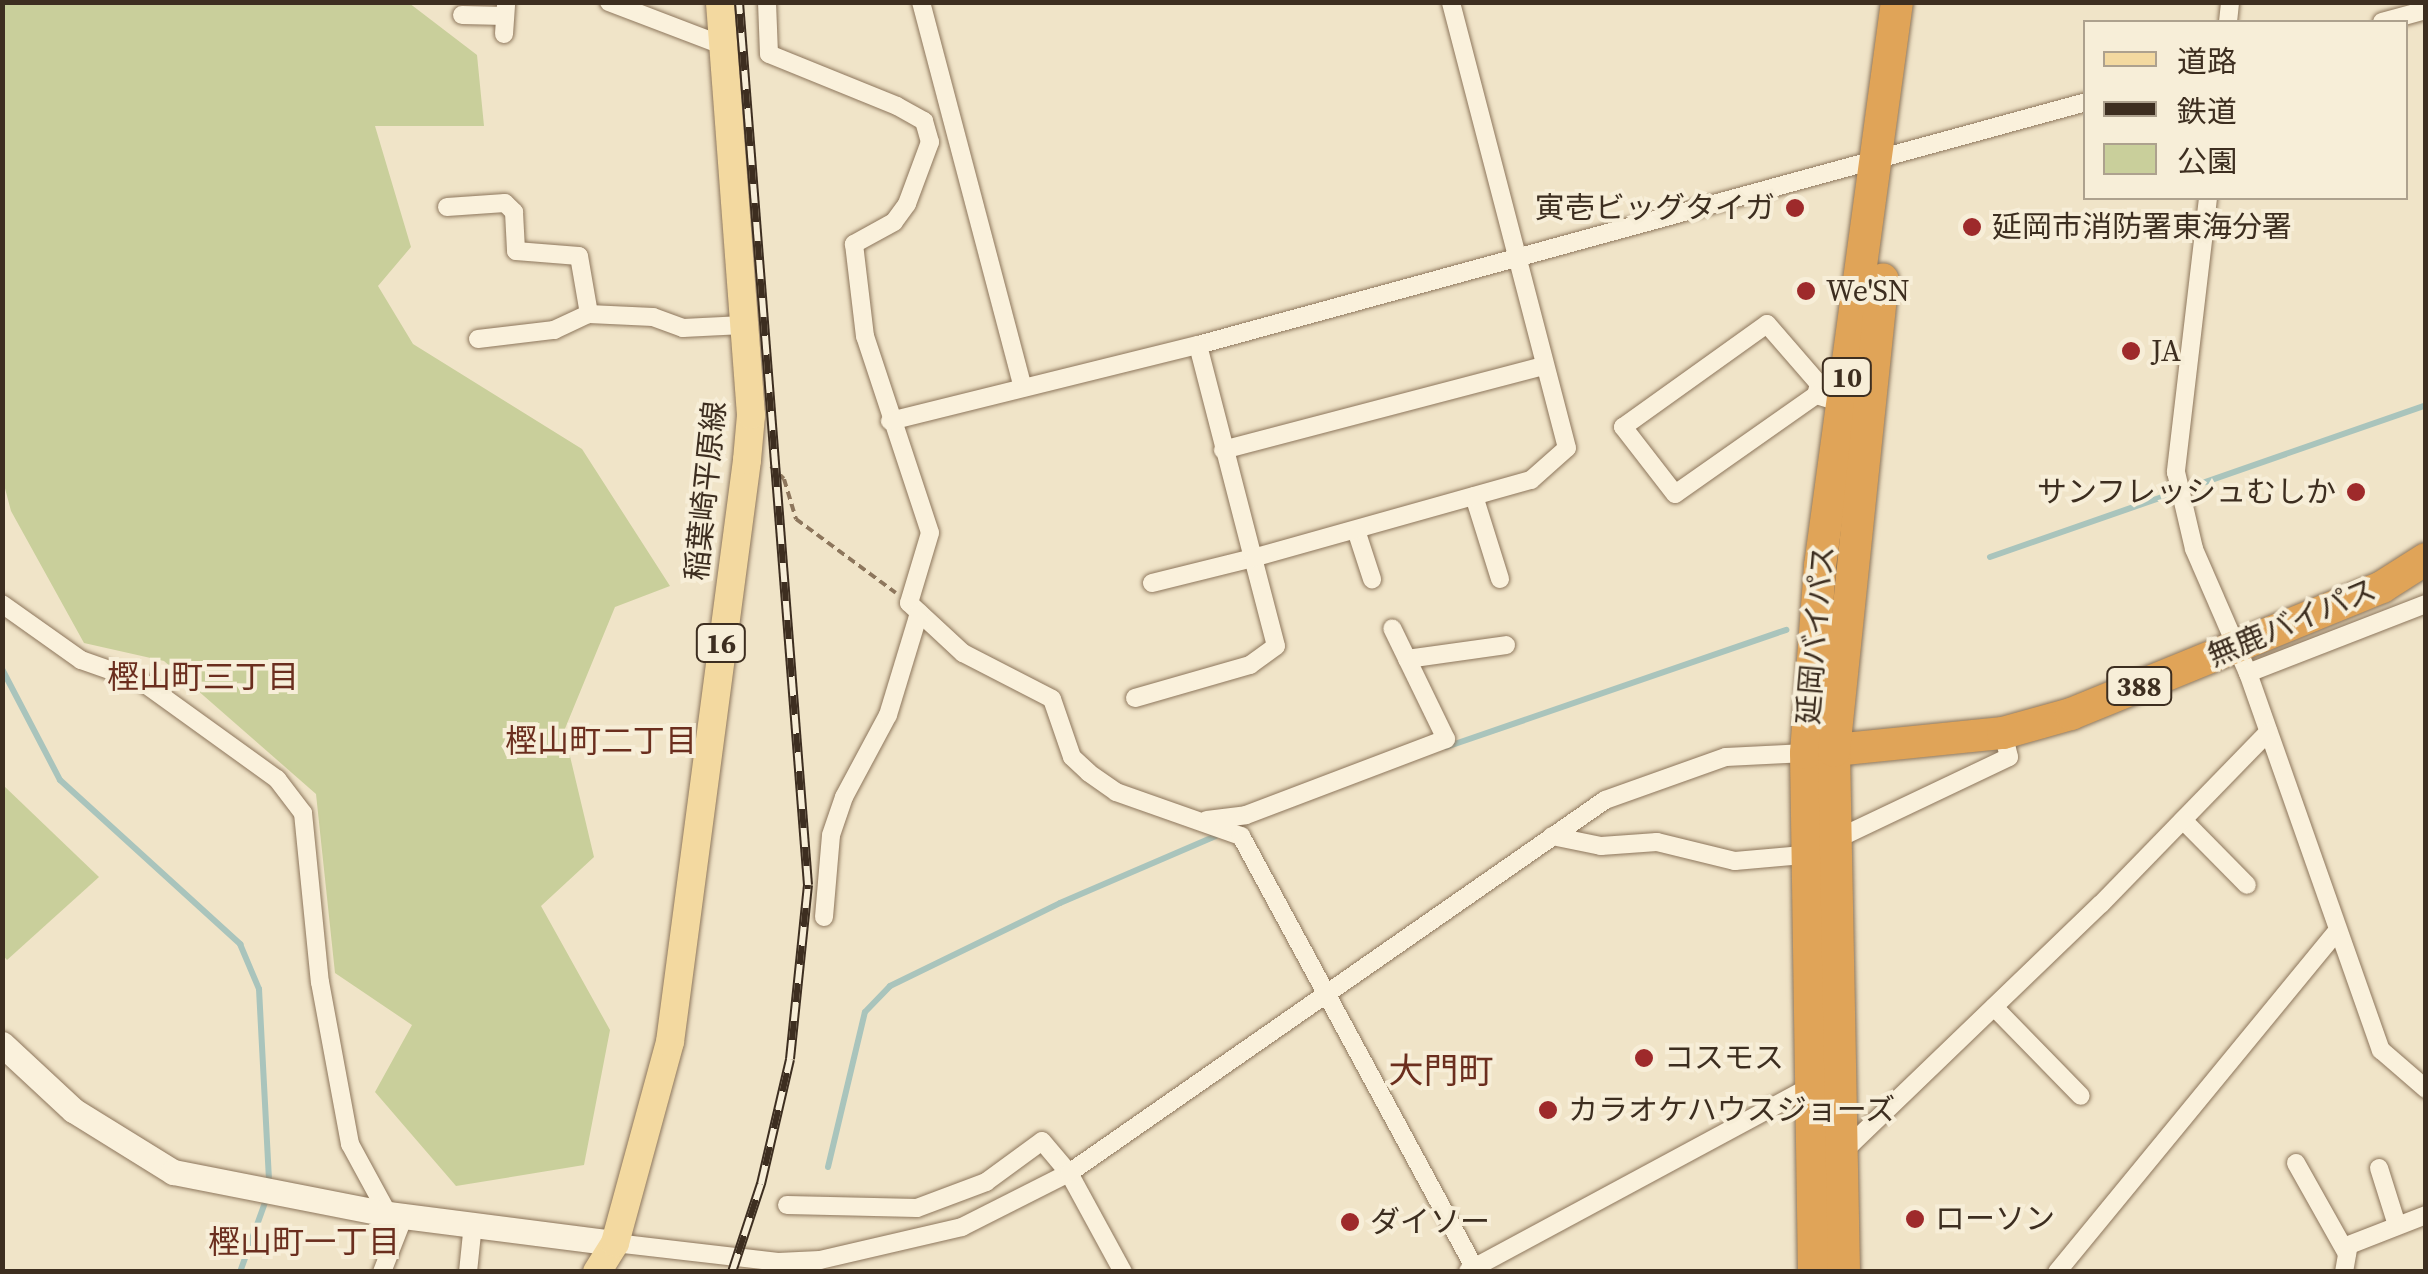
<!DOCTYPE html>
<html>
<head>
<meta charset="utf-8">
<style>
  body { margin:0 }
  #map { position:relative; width:2428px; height:1274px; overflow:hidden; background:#f0e4c8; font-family:"Source Serif 4","Noto Sans JP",serif }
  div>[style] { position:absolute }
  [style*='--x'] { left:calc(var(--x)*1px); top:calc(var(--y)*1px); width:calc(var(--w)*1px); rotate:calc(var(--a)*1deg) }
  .green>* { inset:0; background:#c9cf9b }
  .stream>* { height:6px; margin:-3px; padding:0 3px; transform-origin:3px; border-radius:3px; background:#a9c4bc }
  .path>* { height:4px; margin-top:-2px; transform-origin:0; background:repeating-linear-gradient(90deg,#8d765c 0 8px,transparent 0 13px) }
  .roads { filter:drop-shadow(0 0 2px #8d765c) drop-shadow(0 0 2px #8d765c) }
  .street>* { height:18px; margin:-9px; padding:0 9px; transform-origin:9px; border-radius:9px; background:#faf1dc }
  .secondary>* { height:25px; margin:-12.5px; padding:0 12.5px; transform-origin:12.5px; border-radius:12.5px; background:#faf1dc }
  .primary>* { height:28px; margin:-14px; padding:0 14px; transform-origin:14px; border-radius:14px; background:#f3d9a0 }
  .highway>* { height:32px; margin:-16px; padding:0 16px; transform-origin:16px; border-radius:16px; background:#e0a458 }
  .rail>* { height:10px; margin-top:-5px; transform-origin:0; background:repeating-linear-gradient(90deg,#f7eed8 0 19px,#3d2e20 0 38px); box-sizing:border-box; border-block:2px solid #3d2e20 }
  .dots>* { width:28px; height:28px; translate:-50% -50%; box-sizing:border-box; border:5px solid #f7eed8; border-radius:50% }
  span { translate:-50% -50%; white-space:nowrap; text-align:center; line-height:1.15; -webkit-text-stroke:8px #f7eed8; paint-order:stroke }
  .shield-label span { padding:2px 8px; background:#f7eed8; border:2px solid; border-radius:8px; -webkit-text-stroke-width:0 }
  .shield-label { font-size:28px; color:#3d2e20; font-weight:700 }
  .poi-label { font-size:30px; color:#3d2e20 }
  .right { translate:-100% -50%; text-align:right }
  .left { translate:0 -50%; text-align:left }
  .street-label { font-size:30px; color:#3d2e20 }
  .neighbourhood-label { font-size:32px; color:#6b2e1e }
  .quarter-label { font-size:35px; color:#6b2e1e }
  .frame { position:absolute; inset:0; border:5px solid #3d2e20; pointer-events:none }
  .legend { position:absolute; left:2083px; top:20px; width:325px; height:180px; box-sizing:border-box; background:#f7eed8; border:2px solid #ada18e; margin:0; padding:12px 18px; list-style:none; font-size:30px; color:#3d2e20 }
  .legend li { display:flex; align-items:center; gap:20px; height:50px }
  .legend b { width:50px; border:2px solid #ada18e }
</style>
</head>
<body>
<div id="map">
  <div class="green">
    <i style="clip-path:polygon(2px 3px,409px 3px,477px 55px,484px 126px,375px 126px,411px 247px,378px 286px,413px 344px,582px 449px,670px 586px,615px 607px,564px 731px,594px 857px,541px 906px,610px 1030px,584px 1165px,456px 1186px,375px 1092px,412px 1025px,335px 973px,316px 794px,164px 661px,84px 643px,11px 511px,2px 477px)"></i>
    <i style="clip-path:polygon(3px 785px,99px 877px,7px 960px,2px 954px)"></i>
  </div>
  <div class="stream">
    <i style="--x:1990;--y:557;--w:462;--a:-19.2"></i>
    <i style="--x:2;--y:669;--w:125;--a:62.4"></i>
    <i style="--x:60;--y:780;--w:244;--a:42.3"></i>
    <i style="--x:240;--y:944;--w:49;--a:67.1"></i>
    <i style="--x:259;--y:989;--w:188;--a:87"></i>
    <i style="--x:1446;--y:747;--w:360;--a:-19"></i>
    <i style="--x:828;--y:1167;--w:159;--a:-76.6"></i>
    <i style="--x:865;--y:1012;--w:36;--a:-46"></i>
    <i style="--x:890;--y:986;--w:189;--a:-26"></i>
    <i style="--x:1060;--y:903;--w:174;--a:-23.3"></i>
    <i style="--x:240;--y:1272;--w:80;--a:-70.2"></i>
  </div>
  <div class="path">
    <i style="--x:771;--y:466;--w:18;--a:45"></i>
    <i style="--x:784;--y:479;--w:42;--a:73.3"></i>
    <i style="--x:796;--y:519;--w:124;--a:36.5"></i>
  </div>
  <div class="roads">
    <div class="street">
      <i style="--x:609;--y:2;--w:123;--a:20.9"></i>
      <i style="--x:767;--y:2;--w:52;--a:87.8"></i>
      <i style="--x:769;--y:54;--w:138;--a:22.1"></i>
      <i style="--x:897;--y:106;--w:31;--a:29"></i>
      <i style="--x:924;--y:121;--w:22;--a:74"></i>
      <i style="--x:930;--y:142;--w:66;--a:110.4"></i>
      <i style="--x:907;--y:204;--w:22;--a:126"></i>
      <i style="--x:894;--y:222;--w:46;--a:151.2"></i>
      <i style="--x:854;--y:244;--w:93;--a:83.2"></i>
      <i style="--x:865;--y:336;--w:207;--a:71.7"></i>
      <i style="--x:930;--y:533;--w:73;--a:106.7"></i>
      <i style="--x:909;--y:603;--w:74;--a:42.8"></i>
      <i style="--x:963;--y:653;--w:100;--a:27.3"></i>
      <i style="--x:1052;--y:699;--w:61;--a:71"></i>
      <i style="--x:1072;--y:757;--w:23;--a:43"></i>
      <i style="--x:1089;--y:773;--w:33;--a:35"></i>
      <i style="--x:1116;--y:792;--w:133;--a:19.4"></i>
      <i style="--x:1241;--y:836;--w:496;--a:61.6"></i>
      <i style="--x:921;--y:2;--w:398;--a:75.2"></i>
      <i style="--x:462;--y:15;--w:43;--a:1.3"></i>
      <i style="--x:2228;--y:22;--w:20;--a:-84"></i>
      <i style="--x:2382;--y:22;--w:46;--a:-15.3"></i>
      <i style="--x:504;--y:34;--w:32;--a:-86"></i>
      <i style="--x:2208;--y:198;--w:276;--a:96.7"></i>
      <i style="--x:2176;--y:472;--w:79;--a:76.8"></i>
      <i style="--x:2194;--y:549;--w:135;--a:66.5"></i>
      <i style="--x:2248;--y:673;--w:400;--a:70.6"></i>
      <i style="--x:2381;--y:1050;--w:60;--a:40.9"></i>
      <i style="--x:447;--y:207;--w:58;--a:-3.9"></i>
      <i style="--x:505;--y:203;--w:13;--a:45"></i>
      <i style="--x:514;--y:212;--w:39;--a:87"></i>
      <i style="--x:516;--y:251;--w:63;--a:4.5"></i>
      <i style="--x:579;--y:256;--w:59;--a:80.2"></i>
      <i style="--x:478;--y:339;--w:77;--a:-6.8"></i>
      <i style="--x:554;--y:330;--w:38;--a:-25"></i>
      <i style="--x:589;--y:314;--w:64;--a:2.7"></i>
      <i style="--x:653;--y:317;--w:32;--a:20"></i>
      <i style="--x:683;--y:328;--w:60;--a:-2.9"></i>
      <i style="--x:1816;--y:395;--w:172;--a:144.9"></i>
      <i style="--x:1675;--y:494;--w:85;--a:-127.8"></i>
      <i style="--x:1623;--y:427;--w:177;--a:-35.6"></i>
      <i style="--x:1767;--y:324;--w:79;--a:49.1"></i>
      <i style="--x:1819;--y:384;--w:11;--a:105"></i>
      <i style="--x:1816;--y:395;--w:28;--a:17"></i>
      <i style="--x:890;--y:421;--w:317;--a:-13.9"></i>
      <i style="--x:1198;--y:345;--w:921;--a:-15.3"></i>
      <i style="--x:1223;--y:450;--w:331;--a:-14.7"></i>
      <i style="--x:1474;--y:496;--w:87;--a:72.6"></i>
      <i style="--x:1356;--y:530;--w:52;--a:71.9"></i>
      <i style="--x:1152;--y:583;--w:104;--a:-13.9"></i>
      <i style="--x:1253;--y:558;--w:220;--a:-104.5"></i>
      <i style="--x:2;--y:604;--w:97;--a:35.3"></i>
      <i style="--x:81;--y:660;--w:64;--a:19.3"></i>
      <i style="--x:141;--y:681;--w:168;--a:35.8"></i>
      <i style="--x:277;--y:779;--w:43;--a:52.6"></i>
      <i style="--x:303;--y:813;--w:170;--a:84.3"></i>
      <i style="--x:320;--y:982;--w:165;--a:79.5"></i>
      <i style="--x:350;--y:1144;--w:80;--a:61.5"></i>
      <i style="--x:1407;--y:659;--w:100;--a:-8"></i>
      <i style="--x:2248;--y:673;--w:191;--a:-21.2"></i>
      <i style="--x:1135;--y:698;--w:120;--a:-16"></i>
      <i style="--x:1250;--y:665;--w:32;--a:-36"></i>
      <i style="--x:1276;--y:646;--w:91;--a:-104.6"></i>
      <i style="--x:1253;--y:558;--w:289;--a:-15.7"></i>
      <i style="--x:1531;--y:480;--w:48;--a:-41.6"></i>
      <i style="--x:1567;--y:448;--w:461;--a:-104.6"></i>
      <i style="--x:1207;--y:820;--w:39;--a:-7"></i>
      <i style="--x:1246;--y:815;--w:214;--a:-20.8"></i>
      <i style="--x:1446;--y:739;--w:123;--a:-115.9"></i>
      <i style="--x:2183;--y:820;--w:91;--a:45.4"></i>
      <i style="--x:1552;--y:836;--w:50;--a:11.5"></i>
      <i style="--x:1601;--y:846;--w:56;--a:-4.1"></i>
      <i style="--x:1657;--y:842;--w:80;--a:13.7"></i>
      <i style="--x:1735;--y:861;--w:68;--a:-5"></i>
      <i style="--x:1803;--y:855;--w:228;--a:-25.4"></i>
      <i style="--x:2009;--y:757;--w:25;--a:-104"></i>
      <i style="--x:824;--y:917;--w:82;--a:-85.1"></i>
      <i style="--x:831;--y:835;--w:40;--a:-71.1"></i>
      <i style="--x:844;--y:797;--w:93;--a:-61.8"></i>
      <i style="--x:888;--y:715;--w:107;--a:-73.1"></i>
      <i style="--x:1994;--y:1007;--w:124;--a:45.7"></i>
      <i style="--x:1843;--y:1152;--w:358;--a:-43.9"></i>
      <i style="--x:2101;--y:904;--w:240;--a:-45.8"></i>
      <i style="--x:2296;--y:1163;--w:104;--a:60.7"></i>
      <i style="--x:2379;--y:1168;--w:60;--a:72.5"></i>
      <i style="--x:787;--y:1205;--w:130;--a:1.3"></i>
      <i style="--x:917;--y:1208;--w:74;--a:-20.6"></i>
      <i style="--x:986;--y:1182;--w:69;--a:-36.2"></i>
      <i style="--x:1042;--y:1141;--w:42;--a:49.8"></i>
      <i style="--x:1069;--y:1173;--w:113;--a:61.4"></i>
      <i style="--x:615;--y:1243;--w:164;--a:6.6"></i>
      <i style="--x:778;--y:1262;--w:42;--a:-2.7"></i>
      <i style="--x:820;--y:1260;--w:146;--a:-13.1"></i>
      <i style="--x:962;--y:1227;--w:120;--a:-26.8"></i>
      <i style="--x:1069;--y:1173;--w:653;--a:-34.83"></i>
      <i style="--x:1605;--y:800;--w:128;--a:-19.6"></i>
      <i style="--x:1726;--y:757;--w:80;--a:-2.9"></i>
      <i style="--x:1468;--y:1271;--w:388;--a:-28.3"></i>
      <i style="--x:382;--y:1272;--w:60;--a:-68.6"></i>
      <i style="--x:468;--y:1272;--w:48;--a:-84.1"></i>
      <i style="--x:2057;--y:1272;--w:438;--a:-50.6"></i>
      <i style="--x:2344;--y:1272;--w:27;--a:-80"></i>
      <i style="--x:2349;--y:1245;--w:83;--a:-21.3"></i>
    </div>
    <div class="secondary">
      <i style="--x:2;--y:1044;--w:97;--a:42.9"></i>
      <i style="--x:73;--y:1110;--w:118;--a:31.8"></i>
      <i style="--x:173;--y:1172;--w:219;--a:11.1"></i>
      <i style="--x:388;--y:1214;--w:229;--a:7.3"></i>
    </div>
    <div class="primary">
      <i style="--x:597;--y:1272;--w:34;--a:-58"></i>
      <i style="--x:615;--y:1243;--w:208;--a:-74.7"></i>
      <i style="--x:670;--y:1042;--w:587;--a:-82.46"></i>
      <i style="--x:747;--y:460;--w:45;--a:-84.9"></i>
      <i style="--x:751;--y:415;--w:414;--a:-94.3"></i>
    </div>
    <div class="highway">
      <i style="--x:1815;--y:752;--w:189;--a:-5.8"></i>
      <i style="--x:2003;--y:733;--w:71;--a:-15.6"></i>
      <i style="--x:2071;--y:714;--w:336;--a:-22.2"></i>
      <i style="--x:2382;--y:587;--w:52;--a:-32.5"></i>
      <i style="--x:1814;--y:1272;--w:519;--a:-90.88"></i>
      <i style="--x:1806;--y:753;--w:188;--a:-85.7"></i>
      <i style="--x:1820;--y:566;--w:569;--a:-82.23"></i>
      <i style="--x:1844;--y:1272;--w:521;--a:-91.1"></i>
      <i style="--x:1834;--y:751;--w:474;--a:-84.1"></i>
    </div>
  </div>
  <div class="rail">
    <i style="--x:732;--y:1272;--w:93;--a:-71.8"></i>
    <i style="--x:761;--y:1184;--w:128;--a:-76.9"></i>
    <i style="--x:790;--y:1059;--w:175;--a:-84.1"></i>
    <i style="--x:808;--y:885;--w:886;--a:-94.47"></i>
  </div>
  <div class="dots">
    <i style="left:1795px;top:208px;background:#9e2a2b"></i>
    <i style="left:1972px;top:227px;background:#9e2a2b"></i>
    <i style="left:1806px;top:291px;background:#9e2a2b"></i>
    <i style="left:2131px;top:351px;background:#9e2a2b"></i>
    <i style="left:2356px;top:492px;background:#9e2a2b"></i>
    <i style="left:1644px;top:1058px;background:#9e2a2b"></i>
    <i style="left:1548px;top:1110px;background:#9e2a2b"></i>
    <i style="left:1915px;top:1219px;background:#9e2a2b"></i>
    <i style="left:1350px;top:1222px;background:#9e2a2b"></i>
  </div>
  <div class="shield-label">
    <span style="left:1847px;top:377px">10</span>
    <span style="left:721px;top:643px">16</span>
    <span style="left:2139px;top:686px">388</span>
  </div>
  <div class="poi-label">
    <span class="right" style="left:1775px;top:208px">寅壱ビッグタイガ</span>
    <span class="left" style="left:1992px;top:227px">延岡市消防署東海分署</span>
    <span class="left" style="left:1826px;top:291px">We'SN</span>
    <span class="left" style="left:2151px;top:351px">JA</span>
    <span class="right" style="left:2336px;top:492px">サンフレッシュむしか</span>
    <span class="left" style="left:1664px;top:1058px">コスモス</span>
    <span class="left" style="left:1568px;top:1110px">カラオケハウスジョーズ</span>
    <span class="left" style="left:1935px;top:1219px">ローソン</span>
    <span class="left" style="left:1370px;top:1222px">ダイソー</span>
  </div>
  <div class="street-label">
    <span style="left:706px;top:491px;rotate:-84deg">稲葉崎平原線</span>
    <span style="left:2292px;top:623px;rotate:-23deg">無鹿バイパス</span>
    <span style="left:1816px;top:635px;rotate:-85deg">延岡バイパス</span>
  </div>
  <div class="neighbourhood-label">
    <span style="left:203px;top:677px">樫山町三丁目</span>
    <span style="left:601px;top:741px">樫山町二丁目</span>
    <span style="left:304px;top:1242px">樫山町一丁目</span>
  </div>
  <div class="quarter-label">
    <span style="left:1441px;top:1071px">大門町</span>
  </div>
  <div class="frame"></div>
  <ul class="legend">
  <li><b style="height:12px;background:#f3d9a0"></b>道路</li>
  <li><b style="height:12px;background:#3d2e20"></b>鉄道</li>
  <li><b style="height:28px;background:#c9cf9b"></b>公園</li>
  </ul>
</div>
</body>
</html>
